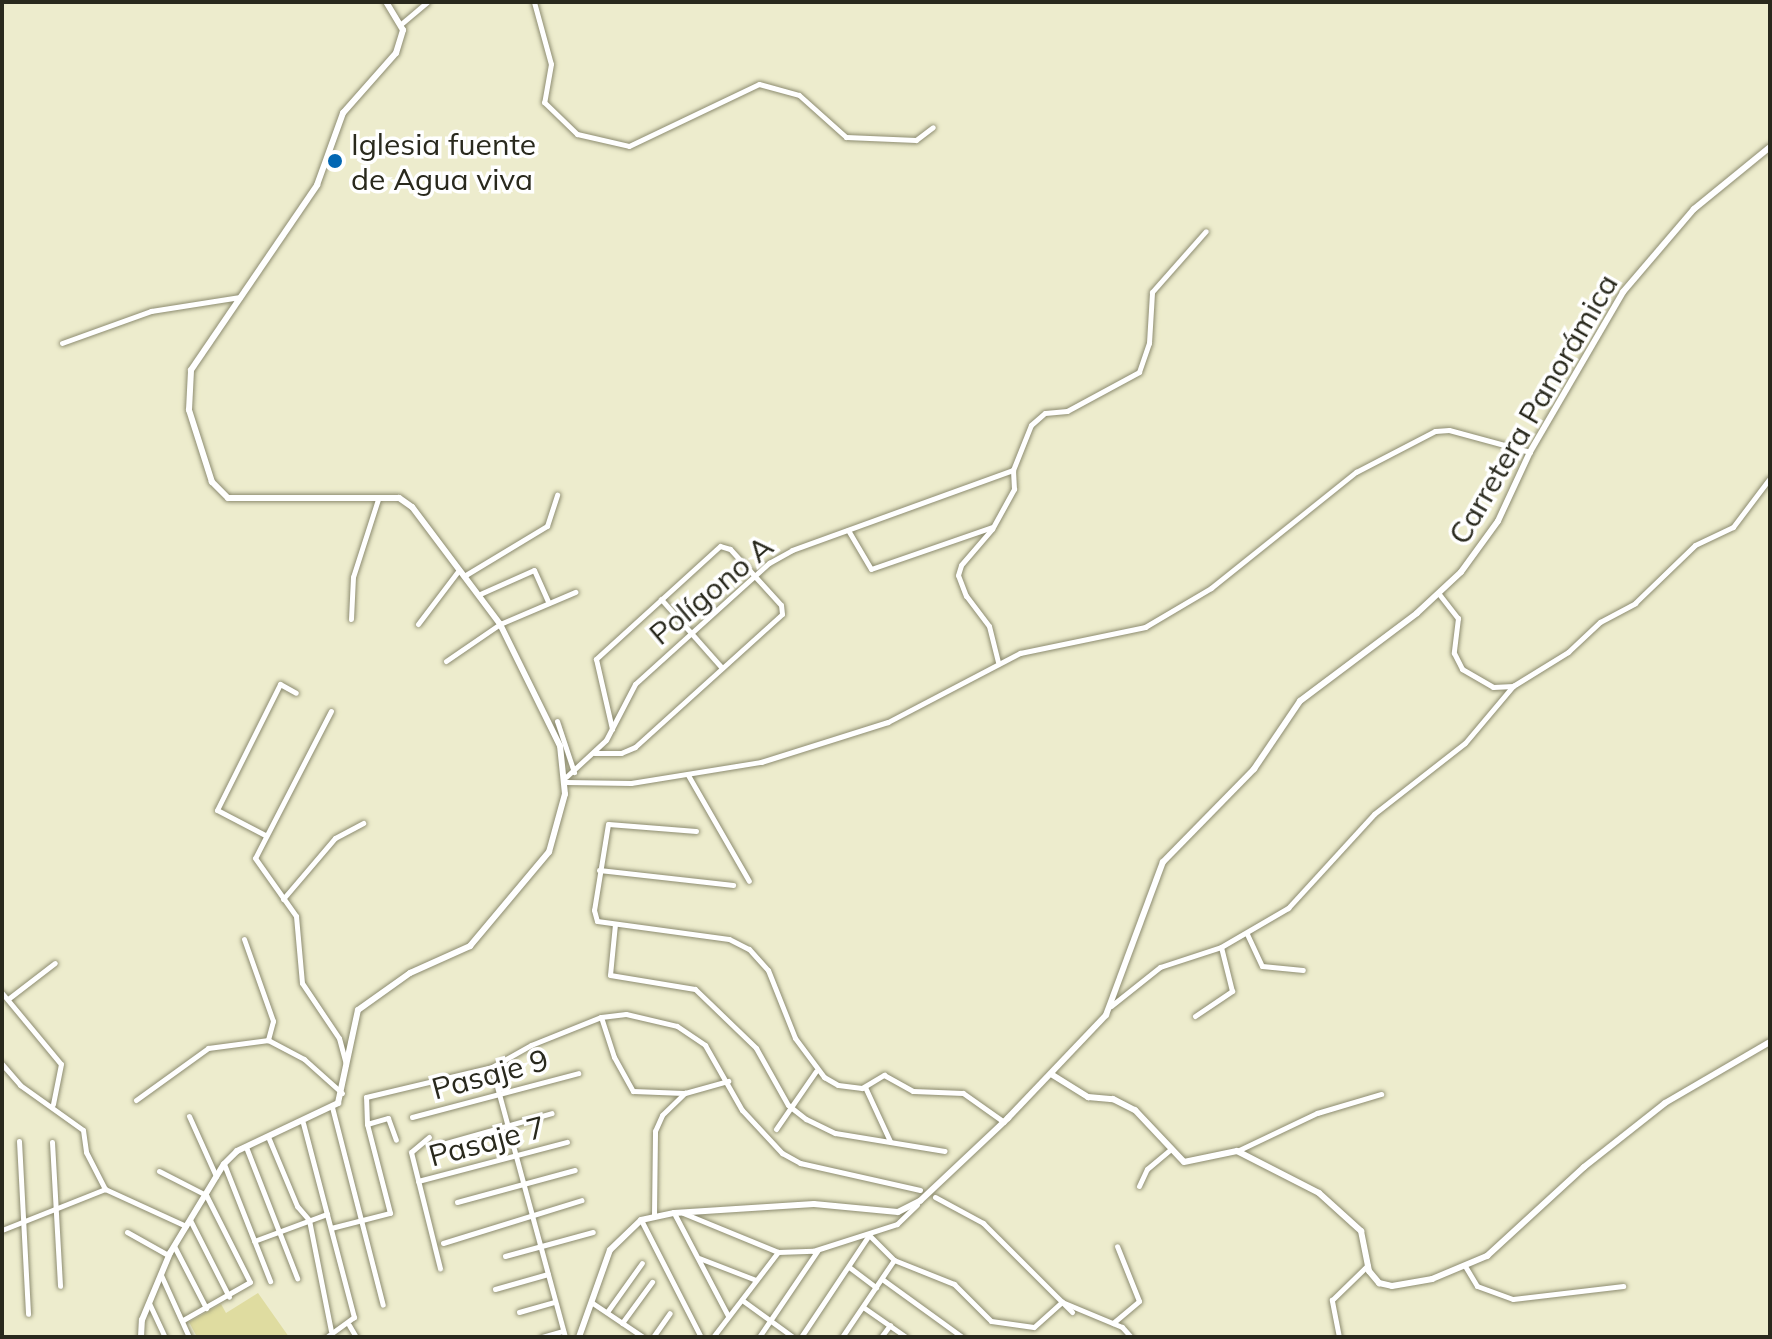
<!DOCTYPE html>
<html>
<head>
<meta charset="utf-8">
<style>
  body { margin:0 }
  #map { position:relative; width:1772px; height:1339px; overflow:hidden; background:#edeccd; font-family:Mulish,sans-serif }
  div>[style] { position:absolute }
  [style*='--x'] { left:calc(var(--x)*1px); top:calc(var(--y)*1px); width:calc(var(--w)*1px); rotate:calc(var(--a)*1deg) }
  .green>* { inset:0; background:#dfdca0 }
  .roads { filter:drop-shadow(0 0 2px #8d8c70) drop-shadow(0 0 2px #8d8c70) }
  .minor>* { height:5px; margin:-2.5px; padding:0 2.5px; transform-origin:2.5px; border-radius:2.5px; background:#fff }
  .tertiary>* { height:6px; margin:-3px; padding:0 3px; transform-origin:3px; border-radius:3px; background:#fff }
  .dots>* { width:22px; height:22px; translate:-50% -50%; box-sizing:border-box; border:4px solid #fff; border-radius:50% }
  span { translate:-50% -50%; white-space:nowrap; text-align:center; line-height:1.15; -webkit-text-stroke:7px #fff; paint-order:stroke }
  .poi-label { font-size:30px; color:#29291d }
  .left { translate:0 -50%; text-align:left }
  .street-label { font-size:30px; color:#29291d }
  .frame { position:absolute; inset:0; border:4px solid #29291d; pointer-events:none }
</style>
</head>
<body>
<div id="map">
  <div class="green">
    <i style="clip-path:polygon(258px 1293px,289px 1337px,197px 1337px,189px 1322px,221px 1304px,226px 1313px)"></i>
  </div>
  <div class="roads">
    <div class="minor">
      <i style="--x:534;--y:2;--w:64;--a:74.7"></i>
      <i style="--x:551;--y:64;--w:39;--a:100"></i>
      <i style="--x:544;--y:102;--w:46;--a:44.1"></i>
      <i style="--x:577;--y:134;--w:53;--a:13"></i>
      <i style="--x:629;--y:146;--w:144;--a:-25.5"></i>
      <i style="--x:759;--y:84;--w:41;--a:15.4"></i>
      <i style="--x:799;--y:95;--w:63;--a:41.8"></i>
      <i style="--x:846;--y:137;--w:70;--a:2.5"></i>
      <i style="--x:916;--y:140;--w:21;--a:-37"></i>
      <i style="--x:401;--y:24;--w:34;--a:-40"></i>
      <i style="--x:62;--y:343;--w:95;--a:-19.8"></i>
      <i style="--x:151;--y:311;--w:90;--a:-8.9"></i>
      <i style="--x:848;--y:530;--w:45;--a:59.5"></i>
      <i style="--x:871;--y:569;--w:128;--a:-19.1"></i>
      <i style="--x:464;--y:576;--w:97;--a:-31.1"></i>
      <i style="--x:547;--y:526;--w:33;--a:-72"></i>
      <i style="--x:480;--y:594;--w:59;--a:-24"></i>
      <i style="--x:534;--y:570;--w:36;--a:66"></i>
      <i style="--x:1439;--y:594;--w:31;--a:52"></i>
      <i style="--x:1458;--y:618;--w:35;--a:97"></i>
      <i style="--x:1454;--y:653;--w:18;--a:63"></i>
      <i style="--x:1462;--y:669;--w:36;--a:30"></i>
      <i style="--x:1493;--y:687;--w:20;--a:-3"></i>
      <i style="--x:1513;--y:686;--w:65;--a:-31.7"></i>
      <i style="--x:1568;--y:652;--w:44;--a:-43.2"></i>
      <i style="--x:1600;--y:622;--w:40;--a:-28"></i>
      <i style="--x:1635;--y:603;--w:83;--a:-44"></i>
      <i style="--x:1695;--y:545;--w:42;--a:-25.3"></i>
      <i style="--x:1733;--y:527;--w:61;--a:-52.9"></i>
      <i style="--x:661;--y:599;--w:92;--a:48.5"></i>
      <i style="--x:351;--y:619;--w:42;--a:-87.3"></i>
      <i style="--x:353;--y:577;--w:82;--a:-72.2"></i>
      <i style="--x:418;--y:624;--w:68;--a:-52.8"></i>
      <i style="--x:446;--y:661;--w:65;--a:-34.4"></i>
      <i style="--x:500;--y:624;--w:82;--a:-23.1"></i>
      <i style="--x:998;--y:662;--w:37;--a:-104"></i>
      <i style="--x:989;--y:626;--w:38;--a:-127"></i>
      <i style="--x:966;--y:596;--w:22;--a:-111"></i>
      <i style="--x:958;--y:575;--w:10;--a:-73"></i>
      <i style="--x:961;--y:565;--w:48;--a:-49.3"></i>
      <i style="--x:992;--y:529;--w:46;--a:-61.2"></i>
      <i style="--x:1014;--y:489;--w:19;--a:-93"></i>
      <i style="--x:1013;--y:470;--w:48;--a:-68.2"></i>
      <i style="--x:1031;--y:425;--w:18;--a:-41"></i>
      <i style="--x:1045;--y:413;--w:22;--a:-5"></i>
      <i style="--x:1067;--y:411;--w:82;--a:-28.4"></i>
      <i style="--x:1139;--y:372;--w:31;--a:-71"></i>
      <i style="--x:1149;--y:343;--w:51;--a:-86.6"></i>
      <i style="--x:1152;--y:292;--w:81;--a:-48.5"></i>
      <i style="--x:331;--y:711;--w:165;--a:117.3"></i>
      <i style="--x:255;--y:858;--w:71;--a:54.7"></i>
      <i style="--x:296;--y:916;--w:67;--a:84.9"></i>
      <i style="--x:302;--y:983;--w:66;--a:56.1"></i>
      <i style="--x:339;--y:1038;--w:27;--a:75"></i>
      <i style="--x:557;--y:721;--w:54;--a:71.6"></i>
      <i style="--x:594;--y:753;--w:27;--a:0"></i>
      <i style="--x:621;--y:753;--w:15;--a:-23"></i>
      <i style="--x:635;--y:747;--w:198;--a:-42.1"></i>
      <i style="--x:782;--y:614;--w:9;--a:-96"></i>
      <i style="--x:781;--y:605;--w:76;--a:-132.3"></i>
      <i style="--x:730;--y:549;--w:10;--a:-163"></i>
      <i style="--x:720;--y:546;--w:168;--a:137.7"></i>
      <i style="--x:596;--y:659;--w:72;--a:77.1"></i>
      <i style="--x:688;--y:775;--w:122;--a:60.1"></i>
      <i style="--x:566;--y:777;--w:54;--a:-42.8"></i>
      <i style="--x:606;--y:740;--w:63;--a:-62.6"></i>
      <i style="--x:635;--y:684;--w:181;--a:-42.1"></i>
      <i style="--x:769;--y:563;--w:26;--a:-29"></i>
      <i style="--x:792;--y:550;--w:235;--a:-19.9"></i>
      <i style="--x:566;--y:782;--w:65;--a:0.9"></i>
      <i style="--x:631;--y:783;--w:132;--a:-9.2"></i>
      <i style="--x:761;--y:762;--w:133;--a:-17.5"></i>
      <i style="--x:888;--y:722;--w:149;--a:-27.6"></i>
      <i style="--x:1020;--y:653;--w:128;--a:-11.7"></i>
      <i style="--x:1145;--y:627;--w:77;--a:-30.6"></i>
      <i style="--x:1211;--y:588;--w:186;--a:-38.7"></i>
      <i style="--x:1356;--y:472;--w:89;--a:-27.4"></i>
      <i style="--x:1435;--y:431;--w:14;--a:-4"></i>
      <i style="--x:1449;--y:430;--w:84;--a:15.2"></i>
      <i style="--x:696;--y:831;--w:88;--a:-175.5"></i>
      <i style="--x:608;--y:824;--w:87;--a:99.2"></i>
      <i style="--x:594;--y:910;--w:11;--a:75"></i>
      <i style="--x:597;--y:921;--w:133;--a:7.8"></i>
      <i style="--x:729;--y:939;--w:22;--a:27"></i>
      <i style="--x:749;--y:949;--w:28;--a:48"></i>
      <i style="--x:768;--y:970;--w:73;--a:68.3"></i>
      <i style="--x:795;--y:1038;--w:49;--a:53.4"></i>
      <i style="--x:824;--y:1077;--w:16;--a:30"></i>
      <i style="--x:838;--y:1085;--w:24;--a:7"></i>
      <i style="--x:862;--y:1088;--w:26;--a:-31"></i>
      <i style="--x:884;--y:1075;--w:33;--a:29"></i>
      <i style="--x:913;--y:1091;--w:50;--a:2.3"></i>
      <i style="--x:963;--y:1093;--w:50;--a:35.3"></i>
      <i style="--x:265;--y:835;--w:54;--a:-152.5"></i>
      <i style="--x:217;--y:810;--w:141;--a:-63.4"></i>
      <i style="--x:280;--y:684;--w:18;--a:29"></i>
      <i style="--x:599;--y:870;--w:135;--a:6.4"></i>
      <i style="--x:283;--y:899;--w:80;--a:-49.6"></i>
      <i style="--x:335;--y:838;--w:32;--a:-28"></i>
      <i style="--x:615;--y:924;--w:51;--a:95.6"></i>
      <i style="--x:610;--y:975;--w:86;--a:9.4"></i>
      <i style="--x:695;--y:989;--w:85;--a:44"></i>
      <i style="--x:756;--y:1048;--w:65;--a:60.7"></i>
      <i style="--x:788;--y:1105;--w:23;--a:38"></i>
      <i style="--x:806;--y:1119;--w:32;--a:26"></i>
      <i style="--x:835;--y:1133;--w:111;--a:9.3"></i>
      <i style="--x:1247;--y:934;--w:35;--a:65"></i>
      <i style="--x:1262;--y:966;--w:41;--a:5.6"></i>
      <i style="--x:244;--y:939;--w:87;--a:70.5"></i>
      <i style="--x:273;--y:1021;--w:20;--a:105"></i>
      <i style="--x:2;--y:993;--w:92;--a:50.3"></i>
      <i style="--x:61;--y:1064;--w:41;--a:101.3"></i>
      <i style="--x:8;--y:999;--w:59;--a:-37.5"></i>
      <i style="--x:1111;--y:1006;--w:63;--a:-38.5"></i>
      <i style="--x:1160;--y:967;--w:64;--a:-18.2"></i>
      <i style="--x:1221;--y:947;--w:78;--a:-30.2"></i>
      <i style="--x:1288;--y:908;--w:127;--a:-47.5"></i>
      <i style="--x:1374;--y:814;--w:115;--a:-38"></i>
      <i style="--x:1465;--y:743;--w:75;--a:-49.9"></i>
      <i style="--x:1195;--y:1016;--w:45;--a:-34"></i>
      <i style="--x:1232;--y:991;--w:45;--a:-104"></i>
      <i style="--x:601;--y:1017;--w:42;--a:72"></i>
      <i style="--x:614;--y:1057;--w:39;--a:61"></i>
      <i style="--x:633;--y:1091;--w:51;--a:2.2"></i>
      <i style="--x:2;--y:1064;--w:28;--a:49"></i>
      <i style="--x:20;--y:1085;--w:77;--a:35.5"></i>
      <i style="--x:83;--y:1130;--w:22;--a:82"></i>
      <i style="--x:86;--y:1152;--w:42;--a:62.8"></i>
      <i style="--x:492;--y:1068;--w:279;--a:74.8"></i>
      <i style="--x:865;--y:1087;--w:60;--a:65.2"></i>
      <i style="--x:136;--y:1100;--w:89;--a:-35.8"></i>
      <i style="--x:208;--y:1048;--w:61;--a:-7.6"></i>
      <i style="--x:268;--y:1040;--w:41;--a:27.8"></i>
      <i style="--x:304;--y:1059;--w:51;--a:41.8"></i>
      <i style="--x:332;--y:1107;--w:204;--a:75.6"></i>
      <i style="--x:189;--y:1116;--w:66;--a:65.8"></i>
      <i style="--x:412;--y:1117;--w:172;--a:-14.8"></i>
      <i style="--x:303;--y:1123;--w:201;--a:75.3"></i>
      <i style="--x:354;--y:1317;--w:34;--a:144"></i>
      <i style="--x:367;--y:1124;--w:22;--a:-16"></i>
      <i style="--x:388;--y:1118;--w:23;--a:70"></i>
      <i style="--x:776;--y:1129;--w:70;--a:-55.4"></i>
      <i style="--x:429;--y:1137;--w:23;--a:140"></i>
      <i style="--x:411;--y:1152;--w:120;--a:76"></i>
      <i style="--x:269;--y:1139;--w:73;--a:67.3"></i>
      <i style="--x:297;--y:1206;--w:18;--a:49"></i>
      <i style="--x:309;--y:1220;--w:113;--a:78.8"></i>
      <i style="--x:19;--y:1141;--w:173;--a:87"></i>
      <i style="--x:52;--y:1142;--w:144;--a:86.8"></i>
      <i style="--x:439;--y:1145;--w:117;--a:-15.8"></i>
      <i style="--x:246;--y:1147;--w:141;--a:68.7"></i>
      <i style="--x:1237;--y:1151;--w:89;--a:-25.4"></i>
      <i style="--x:1317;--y:1113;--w:67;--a:-16.5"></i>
      <i style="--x:224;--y:1164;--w:126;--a:68.5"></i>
      <i style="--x:159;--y:1171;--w:53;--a:27.1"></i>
      <i style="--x:206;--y:1195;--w:97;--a:63.2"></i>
      <i style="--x:250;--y:1282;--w:77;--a:150.4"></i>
      <i style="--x:418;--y:1181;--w:154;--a:-14.7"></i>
      <i style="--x:1139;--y:1186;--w:19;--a:-65"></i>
      <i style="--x:1147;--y:1169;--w:31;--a:-40"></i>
      <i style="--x:935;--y:1197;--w:55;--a:28.4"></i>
      <i style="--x:983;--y:1223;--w:126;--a:45"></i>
      <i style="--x:457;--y:1202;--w:122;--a:-15.2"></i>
      <i style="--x:674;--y:1213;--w:116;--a:62.3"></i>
      <i style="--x:683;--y:1213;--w:103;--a:22.3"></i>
      <i style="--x:778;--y:1252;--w:35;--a:-2"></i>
      <i style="--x:813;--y:1251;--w:88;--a:-17.8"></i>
      <i style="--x:897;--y:1224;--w:28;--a:-44"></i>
      <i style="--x:654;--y:1215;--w:84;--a:-89.3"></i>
      <i style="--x:655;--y:1131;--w:17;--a:-66"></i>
      <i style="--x:662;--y:1115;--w:32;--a:-44"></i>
      <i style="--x:685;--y:1093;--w:45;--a:-15.6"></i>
      <i style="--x:190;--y:1220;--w:86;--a:63.1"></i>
      <i style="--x:641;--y:1220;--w:131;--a:62.9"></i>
      <i style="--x:331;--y:1228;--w:61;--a:-14.3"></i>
      <i style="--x:390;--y:1213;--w:92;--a:-104.5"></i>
      <i style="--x:367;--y:1124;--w:27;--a:-92"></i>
      <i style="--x:366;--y:1097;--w:130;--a:-13.4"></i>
      <i style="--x:492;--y:1067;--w:45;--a:-29.4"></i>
      <i style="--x:531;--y:1045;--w:75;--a:-21.8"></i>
      <i style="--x:601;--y:1017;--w:25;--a:-7"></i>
      <i style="--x:626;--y:1014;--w:52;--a:13.2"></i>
      <i style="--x:677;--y:1026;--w:34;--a:34"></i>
      <i style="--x:705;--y:1045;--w:75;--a:60.4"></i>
      <i style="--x:742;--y:1110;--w:59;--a:47.1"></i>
      <i style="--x:782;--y:1153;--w:21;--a:29"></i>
      <i style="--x:800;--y:1163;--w:123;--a:12.7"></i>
      <i style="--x:2;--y:1230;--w:111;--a:-21.7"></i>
      <i style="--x:105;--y:1189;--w:89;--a:24.6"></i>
      <i style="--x:127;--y:1232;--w:47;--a:29.3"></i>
      <i style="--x:254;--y:1241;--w:78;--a:-20.3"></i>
      <i style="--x:443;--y:1243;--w:145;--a:-17.2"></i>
      <i style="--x:174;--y:1246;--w:70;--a:62.7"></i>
      <i style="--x:505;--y:1256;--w:91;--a:-15.3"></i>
      <i style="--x:699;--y:1258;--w:61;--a:21.1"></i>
      <i style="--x:1465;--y:1266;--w:23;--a:59"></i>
      <i style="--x:1477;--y:1286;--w:38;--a:20"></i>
      <i style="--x:1513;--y:1299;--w:111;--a:-6.7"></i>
      <i style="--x:849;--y:1267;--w:34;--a:37"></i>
      <i style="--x:161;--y:1275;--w:68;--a:65.7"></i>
      <i style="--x:882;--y:1279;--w:99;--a:35.9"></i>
      <i style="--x:495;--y:1289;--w:55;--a:-15.8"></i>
      <i style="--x:742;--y:1300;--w:63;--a:36"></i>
      <i style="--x:591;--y:1302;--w:63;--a:33.9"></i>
      <i style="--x:149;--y:1303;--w:38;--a:65"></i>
      <i style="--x:863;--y:1307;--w:52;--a:34.9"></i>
      <i style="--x:519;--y:1312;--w:37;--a:-16"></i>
      <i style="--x:607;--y:1312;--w:60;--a:-54.5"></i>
      <i style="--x:622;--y:1323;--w:51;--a:-53.8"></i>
      <i style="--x:1113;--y:1323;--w:34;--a:-40"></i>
      <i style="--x:1139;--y:1301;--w:59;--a:-111.8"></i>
      <i style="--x:349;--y:1325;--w:14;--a:60"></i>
      <i style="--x:542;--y:1337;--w:22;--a:-16"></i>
      <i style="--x:653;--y:1337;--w:29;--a:-55"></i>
      <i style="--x:713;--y:1337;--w:107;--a:-52.6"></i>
      <i style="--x:759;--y:1337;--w:105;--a:-55.9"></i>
      <i style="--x:801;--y:1337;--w:123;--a:-56.3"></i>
      <i style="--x:869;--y:1235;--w:35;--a:45"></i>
      <i style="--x:894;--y:1260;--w:65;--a:21.8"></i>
      <i style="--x:954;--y:1284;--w:52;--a:45"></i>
      <i style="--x:991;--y:1321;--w:43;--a:7.9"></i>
      <i style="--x:1034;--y:1327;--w:38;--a:-42"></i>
      <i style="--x:1062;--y:1302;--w:65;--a:22.6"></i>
      <i style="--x:1122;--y:1327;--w:13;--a:48"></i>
      <i style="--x:842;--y:1337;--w:93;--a:-56"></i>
      <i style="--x:881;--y:1337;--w:15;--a:-53"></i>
      <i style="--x:1339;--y:1337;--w:38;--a:-101"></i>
      <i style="--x:1332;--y:1300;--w:50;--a:-44.2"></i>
    </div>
    <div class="tertiary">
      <i style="--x:1051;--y:1074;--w:44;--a:31.9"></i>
      <i style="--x:1088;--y:1097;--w:25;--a:5"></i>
      <i style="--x:1113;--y:1099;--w:25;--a:27"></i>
      <i style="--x:1135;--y:1110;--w:71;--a:46.7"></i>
      <i style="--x:1184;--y:1162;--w:54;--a:-11.7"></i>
      <i style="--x:1237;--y:1151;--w:92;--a:27.1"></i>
      <i style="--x:1319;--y:1193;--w:57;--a:42.1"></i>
      <i style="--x:1361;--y:1231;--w:41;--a:78.7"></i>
      <i style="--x:1369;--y:1271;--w:16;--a:50"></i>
      <i style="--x:1379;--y:1283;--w:13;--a:13"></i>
      <i style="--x:1392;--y:1286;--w:41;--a:-9.9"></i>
      <i style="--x:1432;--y:1279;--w:60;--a:-22.7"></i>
      <i style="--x:1487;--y:1256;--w:132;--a:-42.5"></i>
      <i style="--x:1584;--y:1167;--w:103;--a:-38.3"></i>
      <i style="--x:1665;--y:1103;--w:121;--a:-30.2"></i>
      <i style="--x:141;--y:1337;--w:17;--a:-87"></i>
      <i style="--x:142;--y:1320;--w:73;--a:-67.3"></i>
      <i style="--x:170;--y:1253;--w:104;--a:-58.8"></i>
      <i style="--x:224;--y:1164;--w:18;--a:-45"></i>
      <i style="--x:237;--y:1151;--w:112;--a:-25.4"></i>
      <i style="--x:338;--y:1103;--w:95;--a:-77.9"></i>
      <i style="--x:358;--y:1010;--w:64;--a:-35.4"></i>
      <i style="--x:410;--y:973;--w:66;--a:-24.2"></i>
      <i style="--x:470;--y:946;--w:123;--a:-50"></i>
      <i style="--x:549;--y:852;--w:60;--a:-74.6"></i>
      <i style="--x:565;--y:794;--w:48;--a:-95.9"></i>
      <i style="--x:560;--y:746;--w:136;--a:-116.2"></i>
      <i style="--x:500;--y:624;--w:146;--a:-126.9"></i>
      <i style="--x:412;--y:507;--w:16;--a:-145"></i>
      <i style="--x:399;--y:498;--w:171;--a:180"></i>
      <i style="--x:228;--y:498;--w:23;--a:-135"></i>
      <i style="--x:212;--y:482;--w:76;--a:-107.7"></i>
      <i style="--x:189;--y:410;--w:40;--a:-87.1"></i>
      <i style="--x:191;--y:370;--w:224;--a:-55.7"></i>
      <i style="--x:317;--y:185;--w:77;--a:-70.1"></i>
      <i style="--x:343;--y:113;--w:80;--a:-48.5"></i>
      <i style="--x:396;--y:53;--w:24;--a:-73"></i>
      <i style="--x:403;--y:30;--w:33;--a:-121"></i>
      <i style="--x:579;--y:1337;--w:92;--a:-70.4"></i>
      <i style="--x:610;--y:1250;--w:43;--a:-44.1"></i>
      <i style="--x:641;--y:1220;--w:34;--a:-12"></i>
      <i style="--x:674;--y:1213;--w:140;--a:-3.7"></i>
      <i style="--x:814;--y:1204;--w:84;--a:5.4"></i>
      <i style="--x:898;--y:1212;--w:25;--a:-27"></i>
      <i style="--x:920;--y:1201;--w:121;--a:-43.3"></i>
      <i style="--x:1008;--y:1118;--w:142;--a:-46.4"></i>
      <i style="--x:1106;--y:1015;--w:163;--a:-69.6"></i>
      <i style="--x:1163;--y:862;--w:130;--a:-45.6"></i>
      <i style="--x:1254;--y:769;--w:82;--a:-55.9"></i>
      <i style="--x:1300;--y:701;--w:146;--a:-36.9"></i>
      <i style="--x:1417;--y:613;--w:60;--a:-43"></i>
      <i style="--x:1461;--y:572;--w:63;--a:-54"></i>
      <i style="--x:1498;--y:521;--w:76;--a:-65.1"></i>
      <i style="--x:1530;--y:452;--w:185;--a:-59.8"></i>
      <i style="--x:1623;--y:292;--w:109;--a:-49.5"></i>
      <i style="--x:1694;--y:209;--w:98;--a:-39.2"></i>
    </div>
  </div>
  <div class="dots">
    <i style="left:335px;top:161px;background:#0367b3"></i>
  </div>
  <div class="poi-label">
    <span class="left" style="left:351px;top:161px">Iglesia fuente<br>de Agua viva</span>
  </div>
  <div class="street-label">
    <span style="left:1533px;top:409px;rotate:-60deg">Carretera Panorámica</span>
    <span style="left:711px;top:590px;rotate:-40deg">Polígono A</span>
    <span style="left:490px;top:1074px;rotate:-15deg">Pasaje 9</span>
    <span style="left:487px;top:1141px;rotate:-15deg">Pasaje 7</span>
  </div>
  <div class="frame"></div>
</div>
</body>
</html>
